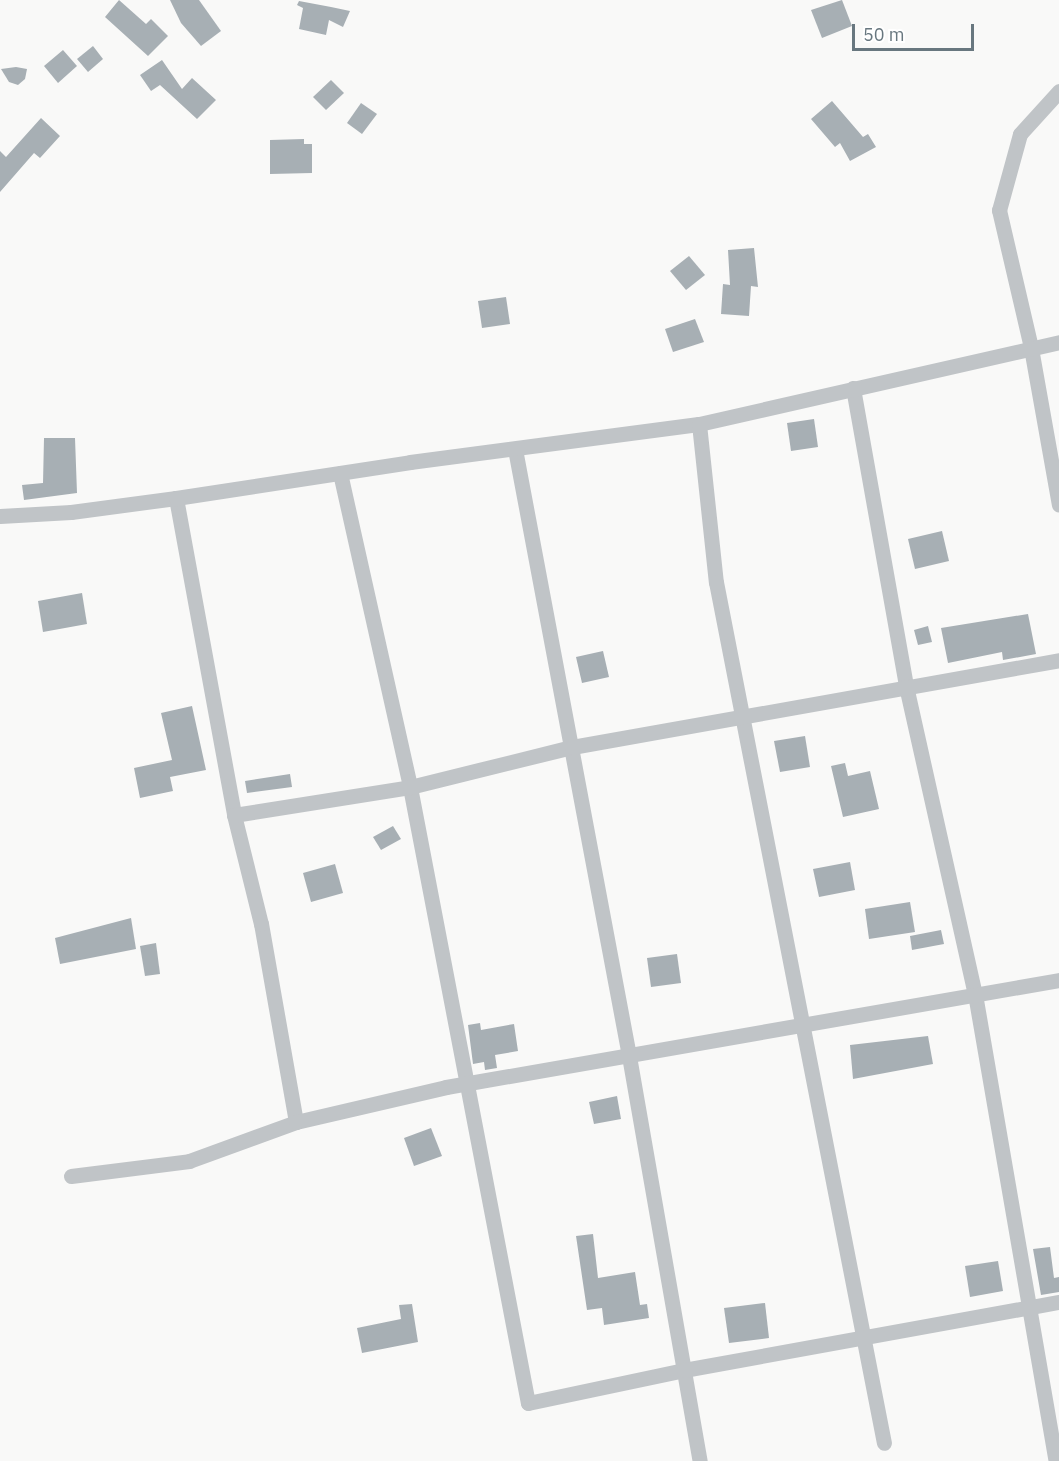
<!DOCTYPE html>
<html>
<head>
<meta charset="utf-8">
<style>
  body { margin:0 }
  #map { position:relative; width:1059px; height:1461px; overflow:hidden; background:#f9f9f8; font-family:"IBM Plex Sans",sans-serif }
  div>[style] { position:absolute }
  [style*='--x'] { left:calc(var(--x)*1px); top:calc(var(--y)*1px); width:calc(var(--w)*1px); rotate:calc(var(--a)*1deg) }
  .building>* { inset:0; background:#a7afb4 }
  .minor>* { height:15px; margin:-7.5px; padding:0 7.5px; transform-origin:7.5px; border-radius:7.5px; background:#c0c4c7 }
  span { translate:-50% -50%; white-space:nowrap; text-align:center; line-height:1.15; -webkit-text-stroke:6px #fff; paint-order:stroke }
  .scale { position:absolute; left:852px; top:24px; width:122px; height:27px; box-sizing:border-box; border:3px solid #68777f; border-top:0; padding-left:8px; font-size:18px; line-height:21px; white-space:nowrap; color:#68777f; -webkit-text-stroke:4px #fff; paint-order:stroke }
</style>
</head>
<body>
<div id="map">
  <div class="building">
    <i style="clip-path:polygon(119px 0,146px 24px,151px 19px,168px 36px,148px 56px,105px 17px)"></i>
    <i style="clip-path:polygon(170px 0,199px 0,221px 31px,201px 46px,181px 23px)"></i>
    <i style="clip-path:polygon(842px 0,852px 26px,822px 38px,811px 10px)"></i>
    <i style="clip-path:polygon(299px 1px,331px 7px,350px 11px,343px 27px,329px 20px,326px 35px,299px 29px,303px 8px,297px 5px)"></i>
    <i style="clip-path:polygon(93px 46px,103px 59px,88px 72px,77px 59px)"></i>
    <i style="clip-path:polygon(63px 50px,77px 66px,58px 83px,44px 66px)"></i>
    <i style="clip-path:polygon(162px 60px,182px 89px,192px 78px,216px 100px,197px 119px,160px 85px,151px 91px,140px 75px)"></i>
    <i style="clip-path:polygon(16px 67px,27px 69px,25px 79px,18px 85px,9px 82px,1px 69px)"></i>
    <i style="clip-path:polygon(331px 80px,344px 93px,326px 110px,313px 97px)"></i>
    <i style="clip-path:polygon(832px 101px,863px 137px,868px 134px,876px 147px,850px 161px,840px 143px,835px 147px,811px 119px)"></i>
    <i style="clip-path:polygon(361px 103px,377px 114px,362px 134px,347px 123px)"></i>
    <i style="clip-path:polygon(41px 118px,60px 136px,40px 158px,34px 153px,0 192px,0 151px,6px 157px)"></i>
    <i style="clip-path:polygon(304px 139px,304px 144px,312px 144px,312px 173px,270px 174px,270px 140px)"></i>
    <i style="clip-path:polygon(754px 248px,758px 287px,751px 286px,749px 316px,721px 314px,723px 284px,730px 285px,728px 250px)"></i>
    <i style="clip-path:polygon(689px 256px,705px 275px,686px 290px,670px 271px)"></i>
    <i style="clip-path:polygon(506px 297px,510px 324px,482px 328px,478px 301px)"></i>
    <i style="clip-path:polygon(695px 319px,704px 342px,673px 352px,665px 329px)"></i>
    <i style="clip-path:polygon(814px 419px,818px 447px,791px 451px,787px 423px)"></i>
    <i style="clip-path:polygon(44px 438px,75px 438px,77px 493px,24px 500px,22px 485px,43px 483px)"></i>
    <i style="clip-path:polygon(942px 531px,949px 561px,915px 569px,908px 539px)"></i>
    <i style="clip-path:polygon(82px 593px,87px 624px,43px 632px,38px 601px)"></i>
    <i style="clip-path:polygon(1028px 614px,1036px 654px,1003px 660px,1002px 652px,948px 663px,941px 628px)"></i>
    <i style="clip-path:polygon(928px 626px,932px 642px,918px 645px,914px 630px)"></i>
    <i style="clip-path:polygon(603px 651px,609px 677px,582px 683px,576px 657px)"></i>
    <i style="clip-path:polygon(192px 706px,206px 770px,170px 777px,173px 791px,140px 798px,134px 768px,172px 760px,161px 713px)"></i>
    <i style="clip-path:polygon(805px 736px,810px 767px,780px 772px,774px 741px)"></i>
    <i style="clip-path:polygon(845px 763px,848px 776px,870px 771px,879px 809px,843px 817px,831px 766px)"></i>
    <i style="clip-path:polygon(290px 774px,292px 787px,247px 793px,245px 781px)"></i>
    <i style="clip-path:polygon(393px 826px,401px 839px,381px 850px,373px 837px)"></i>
    <i style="clip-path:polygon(850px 862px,855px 890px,819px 897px,813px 869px)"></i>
    <i style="clip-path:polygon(335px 864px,343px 893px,311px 902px,303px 873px)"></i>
    <i style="clip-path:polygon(910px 902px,915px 932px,869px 939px,865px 909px)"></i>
    <i style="clip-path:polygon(131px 918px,136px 949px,60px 964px,55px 938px)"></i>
    <i style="clip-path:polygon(941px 930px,944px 944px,912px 950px,910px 936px)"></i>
    <i style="clip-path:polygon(156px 943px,160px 974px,145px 976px,140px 946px)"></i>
    <i style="clip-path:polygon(677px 954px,681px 983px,651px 987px,647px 958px)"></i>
    <i style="clip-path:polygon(480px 1023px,481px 1030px,514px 1024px,518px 1051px,495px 1055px,497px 1068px,485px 1070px,484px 1062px,473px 1064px,468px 1025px)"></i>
    <i style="clip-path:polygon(928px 1036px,933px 1064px,853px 1079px,850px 1045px)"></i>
    <i style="clip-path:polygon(617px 1096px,621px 1119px,594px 1124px,589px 1102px)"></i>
    <i style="clip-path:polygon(431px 1128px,442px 1156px,414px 1166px,404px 1138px)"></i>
    <i style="clip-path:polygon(593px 1234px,598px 1278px,635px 1272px,640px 1305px,647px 1304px,649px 1318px,604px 1325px,602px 1308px,587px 1310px,576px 1236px)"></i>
    <i style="clip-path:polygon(1050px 1247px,1054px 1278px,1059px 1277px,1059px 1292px,1041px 1295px,1033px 1249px)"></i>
    <i style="clip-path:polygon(998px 1261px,1003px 1291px,970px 1297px,965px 1266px)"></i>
    <i style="clip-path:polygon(765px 1303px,769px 1338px,729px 1343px,724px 1308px)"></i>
    <i style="clip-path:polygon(412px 1304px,418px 1342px,362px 1353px,357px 1328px,401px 1319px,399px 1305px)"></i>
  </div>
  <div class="minor">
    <i style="--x:1059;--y:91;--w:58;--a:132.2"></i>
    <i style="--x:1020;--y:134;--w:79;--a:105.4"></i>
    <i style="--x:999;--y:210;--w:142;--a:76.9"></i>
    <i style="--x:1031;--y:348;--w:159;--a:79.9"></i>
    <i style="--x:853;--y:388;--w:303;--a:79.9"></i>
    <i style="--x:906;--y:686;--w:316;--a:77.4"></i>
    <i style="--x:975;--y:994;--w:474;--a:80.2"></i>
    <i style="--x:699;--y:424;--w:159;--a:83.9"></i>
    <i style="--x:716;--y:582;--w:877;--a:78.96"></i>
    <i style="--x:515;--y:449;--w:618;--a:79.36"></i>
    <i style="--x:629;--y:1056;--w:411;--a:80.1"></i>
    <i style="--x:340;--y:473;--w:322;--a:77.4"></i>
    <i style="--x:410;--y:787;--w:627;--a:79.16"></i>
    <i style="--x:528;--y:1403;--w:159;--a:-11.9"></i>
    <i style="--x:684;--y:1370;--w:381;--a:-10.3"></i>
    <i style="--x:176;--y:498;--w:322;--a:79.6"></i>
    <i style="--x:0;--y:516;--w:71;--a:-3.2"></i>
    <i style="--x:71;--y:512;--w:106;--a:-7.6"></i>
    <i style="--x:176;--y:498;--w:237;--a:-8.7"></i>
    <i style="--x:410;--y:462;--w:291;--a:-7.5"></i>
    <i style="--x:699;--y:424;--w:369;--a:-12.8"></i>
    <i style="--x:296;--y:1122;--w:201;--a:-100"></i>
    <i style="--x:261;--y:924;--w:112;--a:-103.9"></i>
    <i style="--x:234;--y:815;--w:178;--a:-9"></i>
    <i style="--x:410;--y:787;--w:167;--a:-13.9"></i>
    <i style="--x:572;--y:747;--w:495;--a:-10.1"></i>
    <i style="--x:71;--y:1176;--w:119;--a:-7.2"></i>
    <i style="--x:189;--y:1161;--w:114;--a:-20"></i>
    <i style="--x:296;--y:1122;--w:154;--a:-13.1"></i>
    <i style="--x:446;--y:1087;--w:622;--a:-9.9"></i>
  </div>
  <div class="scale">50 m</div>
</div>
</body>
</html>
